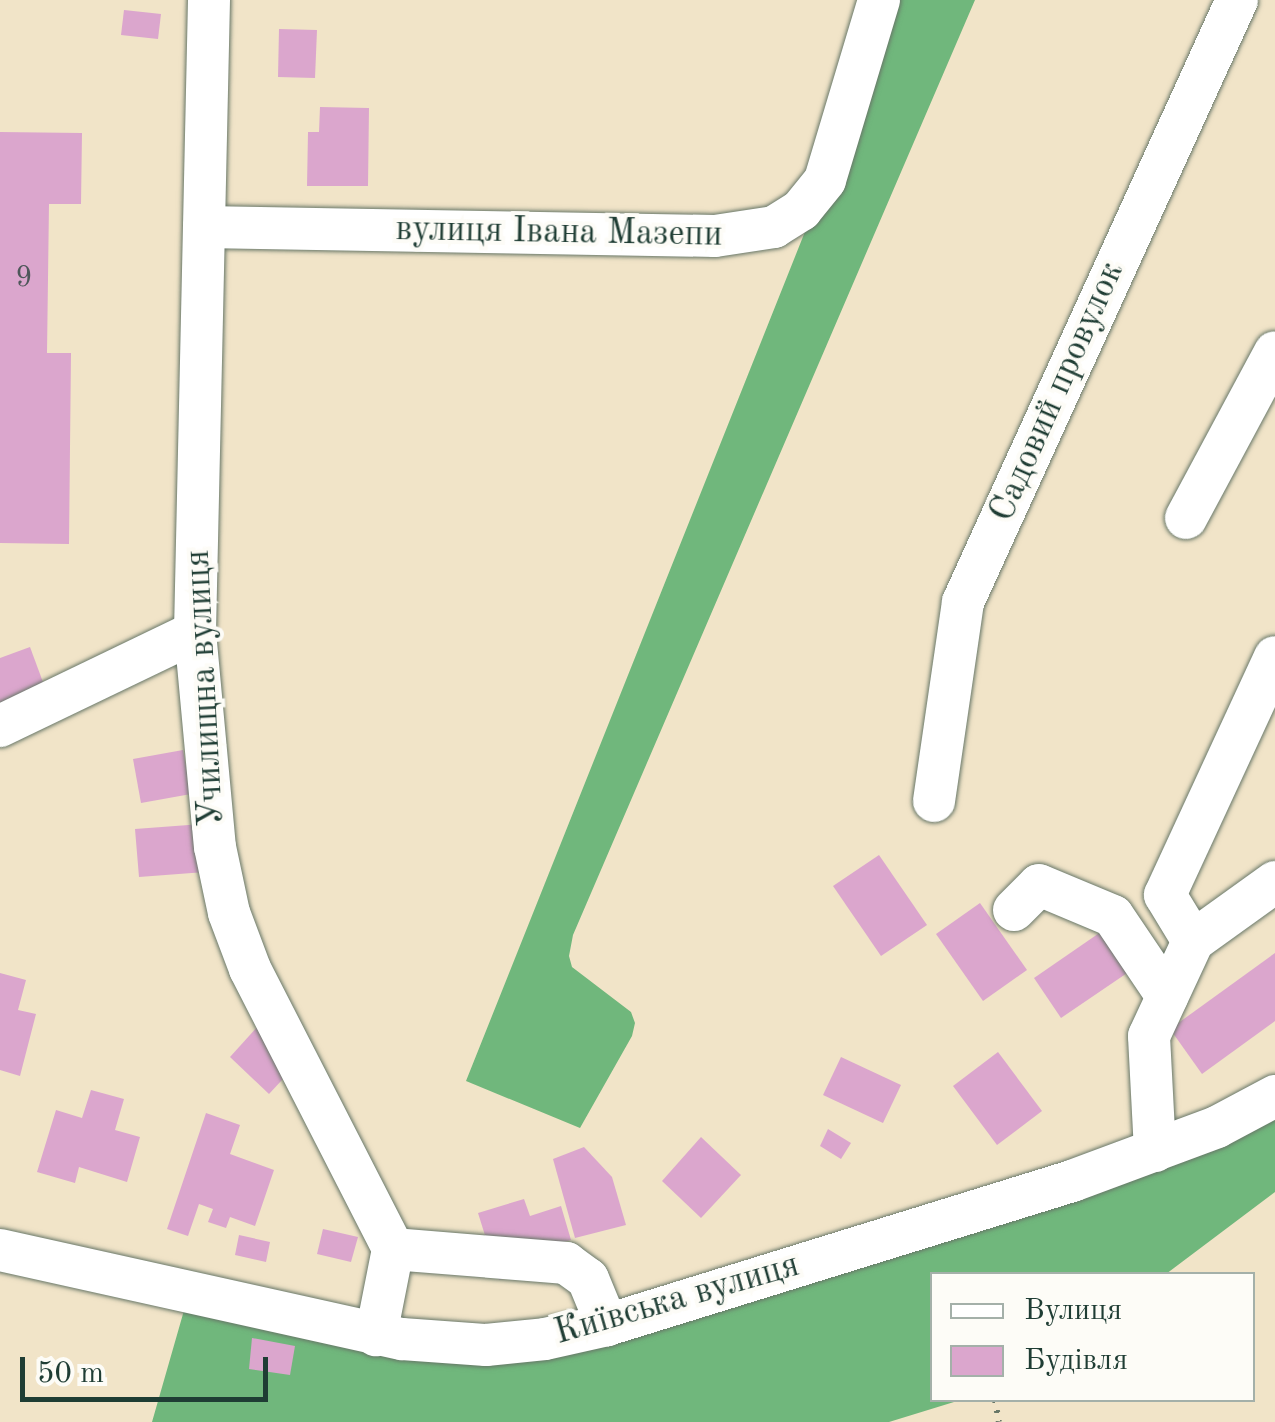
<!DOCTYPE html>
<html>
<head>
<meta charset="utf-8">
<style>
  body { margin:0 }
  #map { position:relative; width:1275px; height:1422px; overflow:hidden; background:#f1e4c8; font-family:"Old Standard TT",serif }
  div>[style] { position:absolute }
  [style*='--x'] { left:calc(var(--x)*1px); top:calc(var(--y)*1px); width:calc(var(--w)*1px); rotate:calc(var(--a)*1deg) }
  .forest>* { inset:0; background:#70b77c }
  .building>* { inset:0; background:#dba6cd }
  .path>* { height:6px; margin-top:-3px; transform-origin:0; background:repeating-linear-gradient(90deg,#687768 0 2.5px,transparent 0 10.5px) }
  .roads { filter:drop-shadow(0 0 2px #687768) drop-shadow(0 0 2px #687768) }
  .minor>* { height:42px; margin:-21px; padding:0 21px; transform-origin:21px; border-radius:21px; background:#fff }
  span { translate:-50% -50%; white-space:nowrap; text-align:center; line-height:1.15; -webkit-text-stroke:8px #fdfcf7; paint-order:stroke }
  .number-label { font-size:30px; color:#4e575a }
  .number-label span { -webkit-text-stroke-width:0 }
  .street-label { font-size:35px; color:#1f3d34 }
  .legend { position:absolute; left:930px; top:1272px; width:325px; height:130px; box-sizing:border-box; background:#fdfcf7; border:2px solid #a4b0a9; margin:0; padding:12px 18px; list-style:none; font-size:30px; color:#1f3d34 }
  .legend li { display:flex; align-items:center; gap:20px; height:50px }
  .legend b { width:50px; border:2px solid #a4b0a9 }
  .scale { position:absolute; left:20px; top:1357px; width:248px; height:45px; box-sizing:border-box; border:5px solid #1f3d34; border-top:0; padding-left:12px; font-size:30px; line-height:35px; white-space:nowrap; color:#1f3d34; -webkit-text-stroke:8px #fdfcf7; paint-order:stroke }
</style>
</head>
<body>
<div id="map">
  <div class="forest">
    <i style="clip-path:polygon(879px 0,975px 0,573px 935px,569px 956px,572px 967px,631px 1012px,635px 1023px,632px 1036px,580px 1128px,466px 1081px,838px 149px)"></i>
    <i style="clip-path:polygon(1275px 1096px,1275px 1192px,1166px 1274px,932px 1274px,932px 1400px,954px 1402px,889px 1422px,152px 1422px,189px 1293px,486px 1345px)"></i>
  </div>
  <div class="building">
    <i style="clip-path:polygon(124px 10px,161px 14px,158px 39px,121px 35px)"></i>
    <i style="clip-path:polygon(279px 29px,317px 30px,315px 78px,278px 77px)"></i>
    <i style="clip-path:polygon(320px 107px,369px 108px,368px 186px,307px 186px,308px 132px,319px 132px)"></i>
    <i style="clip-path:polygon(0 132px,82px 133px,81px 204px,49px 204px,47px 353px,71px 353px,69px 544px,0 543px)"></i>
    <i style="clip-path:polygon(30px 647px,47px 693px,0 711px,0 658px)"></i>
    <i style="clip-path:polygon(183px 750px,191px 794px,141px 803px,133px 759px)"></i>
    <i style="clip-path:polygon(202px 824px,205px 872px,139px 877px,135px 829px)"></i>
    <i style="clip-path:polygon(879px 855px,927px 925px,881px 956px,833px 886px)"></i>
    <i style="clip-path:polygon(980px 903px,1027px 970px,983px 1001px,936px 934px)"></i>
    <i style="clip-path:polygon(1108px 927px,1136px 967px,1061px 1018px,1034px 978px)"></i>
    <i style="clip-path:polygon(1275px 953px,1275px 1021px,1202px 1074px,1170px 1029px)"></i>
    <i style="clip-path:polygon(0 973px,26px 980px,18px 1010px,36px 1014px,20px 1076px,0 1070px)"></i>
    <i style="clip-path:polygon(267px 1016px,295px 1066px,269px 1094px,230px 1057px)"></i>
    <i style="clip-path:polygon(998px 1052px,1042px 1111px,997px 1145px,953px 1086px)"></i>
    <i style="clip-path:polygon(841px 1057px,901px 1085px,883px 1123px,823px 1095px)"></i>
    <i style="clip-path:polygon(91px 1090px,124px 1099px,115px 1130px,140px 1137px,127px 1182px,79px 1167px,75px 1183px,37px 1172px,56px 1110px,82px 1118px)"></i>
    <i style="clip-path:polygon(206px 1113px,240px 1125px,230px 1154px,274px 1170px,255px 1226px,230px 1217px,226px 1228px,208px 1222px,213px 1209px,199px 1204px,188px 1236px,167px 1229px)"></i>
    <i style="clip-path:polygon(828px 1129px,851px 1143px,841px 1159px,820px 1146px)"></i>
    <i style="clip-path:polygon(701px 1137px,741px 1175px,701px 1218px,662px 1181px)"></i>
    <i style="clip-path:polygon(584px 1147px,612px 1177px,626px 1225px,575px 1238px,553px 1159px)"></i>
    <i style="clip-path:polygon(524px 1199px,530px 1216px,561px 1206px,571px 1240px,543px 1248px,548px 1265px,499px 1280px,478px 1213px)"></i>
    <i style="clip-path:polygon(323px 1229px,358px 1237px,351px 1262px,317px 1254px)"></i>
    <i style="clip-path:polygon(239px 1235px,270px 1242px,266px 1262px,235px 1255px)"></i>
    <i style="clip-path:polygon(252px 1338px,295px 1346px,290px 1375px,249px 1369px)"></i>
  </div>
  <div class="path">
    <i style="--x:995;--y:1400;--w:22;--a:80"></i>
  </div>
  <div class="roads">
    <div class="minor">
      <i style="--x:209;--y:0;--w:632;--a:91.27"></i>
      <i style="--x:195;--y:632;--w:216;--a:84.7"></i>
      <i style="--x:215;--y:847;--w:67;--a:78"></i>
      <i style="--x:229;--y:913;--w:60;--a:69.4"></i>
      <i style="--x:250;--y:969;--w:314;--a:62.9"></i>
      <i style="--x:393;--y:1249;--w:88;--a:101.2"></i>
      <i style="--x:204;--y:227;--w:511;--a:1.01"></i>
      <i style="--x:715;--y:236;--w:60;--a:-8.7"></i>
      <i style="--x:774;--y:227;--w:32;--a:-32"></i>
      <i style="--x:801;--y:210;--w:38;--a:-51"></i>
      <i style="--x:825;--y:180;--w:188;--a:-73.3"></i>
      <i style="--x:1186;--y:518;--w:188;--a:-61.8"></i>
      <i style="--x:0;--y:726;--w:216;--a:-25.7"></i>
      <i style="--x:934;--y:801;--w:201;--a:-81.7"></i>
      <i style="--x:963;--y:602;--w:661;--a:-65.53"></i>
      <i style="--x:1014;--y:910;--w:35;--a:-45"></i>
      <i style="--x:1039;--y:885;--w:80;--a:22.7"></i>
      <i style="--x:1113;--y:916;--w:97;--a:56"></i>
      <i style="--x:1193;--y:941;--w:54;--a:-121.3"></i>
      <i style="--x:1165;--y:895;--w:262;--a:-65.2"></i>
      <i style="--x:1155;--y:1151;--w:115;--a:-93"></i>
      <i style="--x:1149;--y:1036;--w:105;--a:-65.1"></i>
      <i style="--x:1193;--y:941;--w:101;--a:-35.7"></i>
      <i style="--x:393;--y:1249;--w:174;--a:4.6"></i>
      <i style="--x:566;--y:1263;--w:27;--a:36"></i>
      <i style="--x:588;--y:1279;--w:50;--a:67.6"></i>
      <i style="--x:0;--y:1250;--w:412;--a:12.5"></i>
      <i style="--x:402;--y:1339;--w:84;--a:4.1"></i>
      <i style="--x:486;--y:1345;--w:59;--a:-5.8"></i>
      <i style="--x:545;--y:1339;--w:64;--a:-12.7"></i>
      <i style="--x:607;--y:1325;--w:487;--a:-17.2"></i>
      <i style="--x:1072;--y:1181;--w:155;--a:-20.4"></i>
      <i style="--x:1217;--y:1127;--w:66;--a:-28.1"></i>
    </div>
  </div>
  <div class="number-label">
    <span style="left:24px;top:278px">9</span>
  </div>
  <div class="street-label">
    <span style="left:559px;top:233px;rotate:1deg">вулиця Івана Мазепи</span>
    <span style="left:1058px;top:392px;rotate:-66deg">Садовий провулок</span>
    <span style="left:206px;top:688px;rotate:-93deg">Училищна вулиця</span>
    <span style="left:677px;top:1300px;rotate:-16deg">Київська вулиця</span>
  </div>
  <ul class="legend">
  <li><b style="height:12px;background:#fff"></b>Вулиця</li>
  <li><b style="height:28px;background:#dba6cd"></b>Будівля</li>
  </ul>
  <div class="scale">50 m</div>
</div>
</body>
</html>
